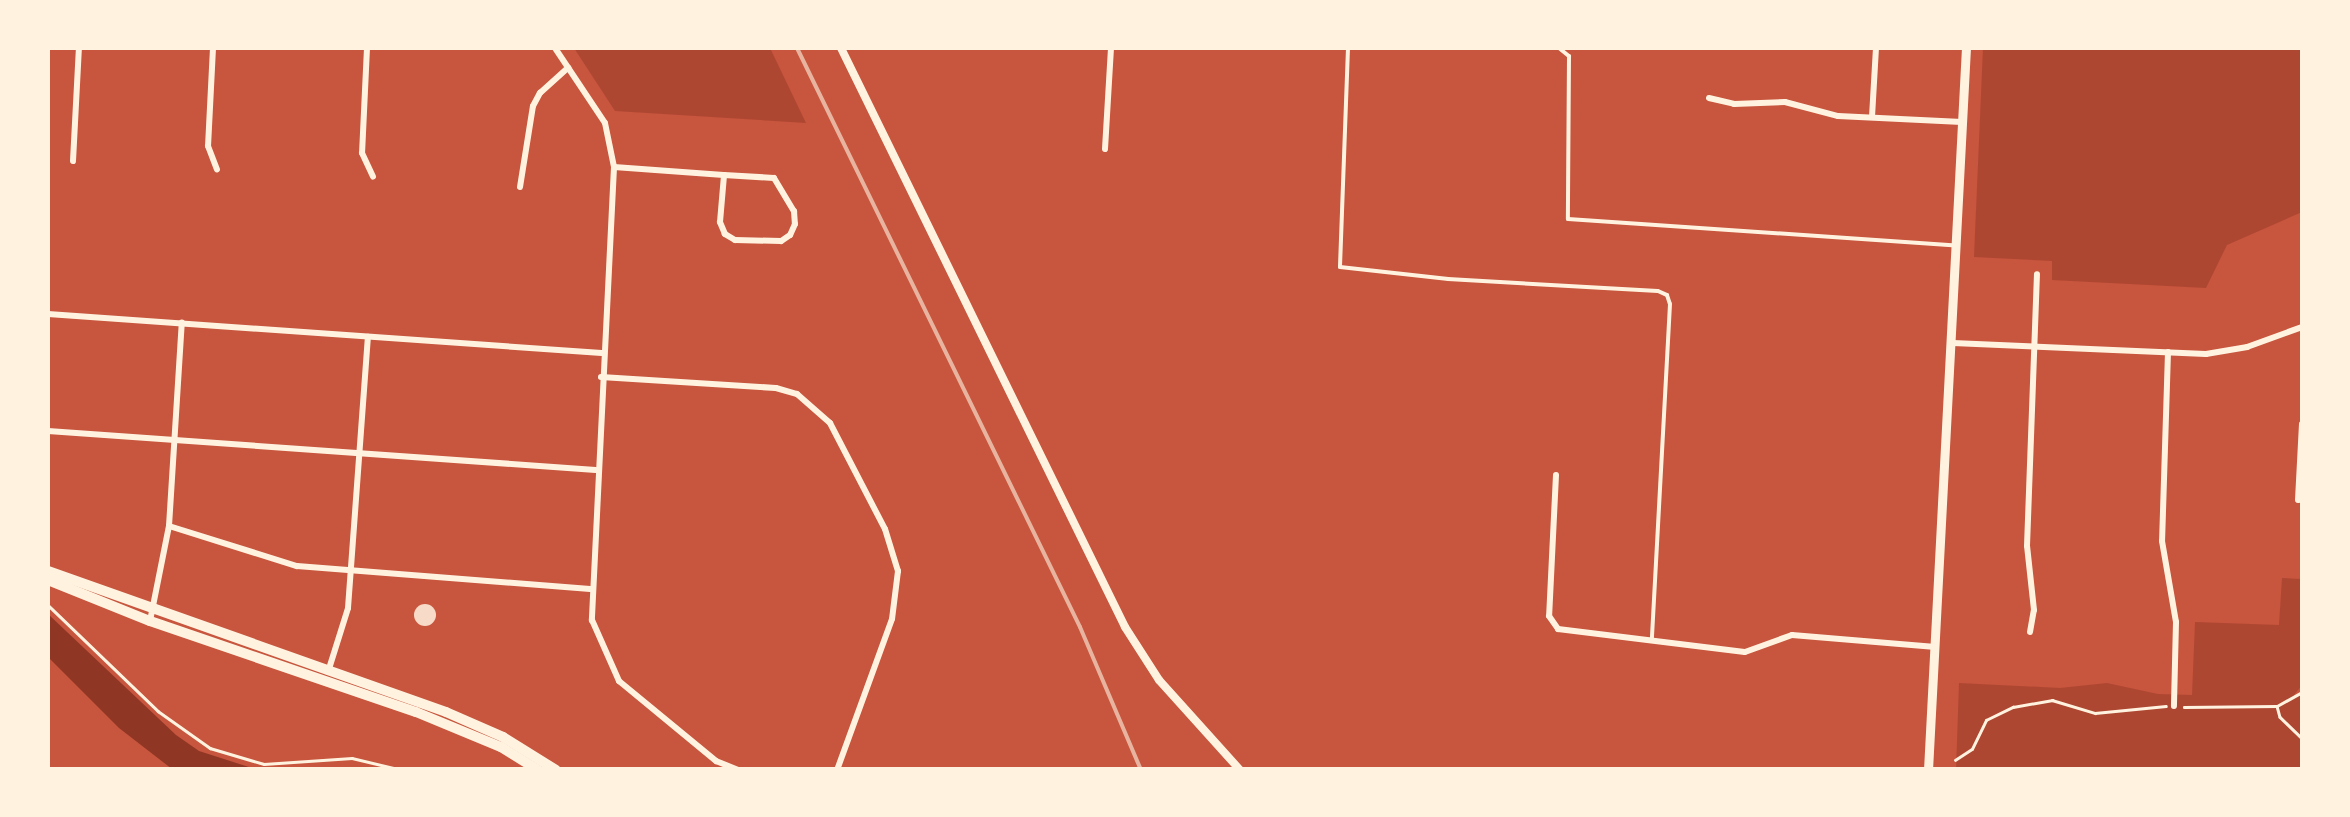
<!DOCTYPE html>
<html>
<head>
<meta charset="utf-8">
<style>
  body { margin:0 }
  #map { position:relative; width:2350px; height:817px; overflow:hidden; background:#c8553d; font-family:Mulish,sans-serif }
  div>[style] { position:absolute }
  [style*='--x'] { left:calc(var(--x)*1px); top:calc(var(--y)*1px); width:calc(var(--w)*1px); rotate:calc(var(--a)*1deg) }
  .green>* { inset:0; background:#ae4732 }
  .water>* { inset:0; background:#8f3625 }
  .building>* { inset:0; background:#f7dbc8 }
  .round { border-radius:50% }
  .path>* { height:2.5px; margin:-1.25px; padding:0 1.25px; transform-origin:1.25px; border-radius:1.25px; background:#fff3e0 }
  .service>* { height:4px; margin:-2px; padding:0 2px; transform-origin:2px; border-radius:2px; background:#fff3e0 }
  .minor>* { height:6px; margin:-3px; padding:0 3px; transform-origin:3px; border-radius:3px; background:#fff3e0 }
  .tertiary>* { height:8px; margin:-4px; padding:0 4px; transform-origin:4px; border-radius:4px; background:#fff3e0 }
  .secondary>* { height:9px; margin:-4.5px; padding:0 4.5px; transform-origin:4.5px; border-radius:4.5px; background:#fff3e0 }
  .primary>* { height:10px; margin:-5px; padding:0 5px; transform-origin:5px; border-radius:5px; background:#fff3e0 }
  .rail>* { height:4px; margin:-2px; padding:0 2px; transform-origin:2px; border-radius:2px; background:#e9b49f }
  span { translate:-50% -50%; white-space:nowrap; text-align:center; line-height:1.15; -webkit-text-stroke:8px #fff3e0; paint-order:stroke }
  .frame { position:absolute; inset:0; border:50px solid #fff3e0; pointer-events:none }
</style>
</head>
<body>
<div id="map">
  <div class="green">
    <i style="clip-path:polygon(574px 48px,770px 48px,806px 123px,615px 111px)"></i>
    <i style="clip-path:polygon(1983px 48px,2302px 48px,2302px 212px,2227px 245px,2206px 288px,2052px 280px,2052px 261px,1974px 257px)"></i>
    <i style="clip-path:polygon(2282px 578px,2302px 579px,2302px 685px,2294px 695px,2302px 696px,2302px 769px,1956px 770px,1959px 683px,2060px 688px,2107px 683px,2158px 694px,2192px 695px,2195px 622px,2279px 625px)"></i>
  </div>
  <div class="water">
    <i style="clip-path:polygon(48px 614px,176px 735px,199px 751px,255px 769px,172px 769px,119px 728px,48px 657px)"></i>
  </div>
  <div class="building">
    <i class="round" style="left:414px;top:604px;width:22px;height:22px"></i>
  </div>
  <div class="path">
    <i style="--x:48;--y:605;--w:153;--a:43.9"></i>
    <i style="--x:158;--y:711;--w:64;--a:35.4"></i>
    <i style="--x:210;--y:748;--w:56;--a:16.5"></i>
    <i style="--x:264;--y:764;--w:88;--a:-3.9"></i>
    <i style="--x:352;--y:758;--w:51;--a:13.5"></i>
    <i style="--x:2277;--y:706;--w:11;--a:75"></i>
    <i style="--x:2280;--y:717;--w:30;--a:44"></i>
    <i style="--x:2184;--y:707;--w:93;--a:-0.6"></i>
    <i style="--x:2277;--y:706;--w:29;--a:-29"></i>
    <i style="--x:1955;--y:760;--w:20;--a:-33"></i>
    <i style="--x:1972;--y:749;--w:32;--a:-64"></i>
    <i style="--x:1986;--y:720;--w:30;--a:-26"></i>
    <i style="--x:2013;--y:707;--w:40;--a:-10"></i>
    <i style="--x:2052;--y:700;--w:45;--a:16.8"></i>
    <i style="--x:2095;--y:713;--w:71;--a:-5.6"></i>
  </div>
  <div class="service">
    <i style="--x:1348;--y:48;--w:219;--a:92.1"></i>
    <i style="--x:1340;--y:267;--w:109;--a:6.3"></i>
    <i style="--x:1448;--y:279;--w:210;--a:3.3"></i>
    <i style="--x:1658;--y:291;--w:10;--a:24"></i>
    <i style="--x:1667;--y:295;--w:9;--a:72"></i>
    <i style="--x:1670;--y:304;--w:336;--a:93.1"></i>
    <i style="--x:1543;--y:48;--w:16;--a:0"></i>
    <i style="--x:1559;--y:48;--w:13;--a:39"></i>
    <i style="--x:1569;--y:56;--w:163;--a:90.4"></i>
    <i style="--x:1568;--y:219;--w:385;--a:3.9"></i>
  </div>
  <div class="minor">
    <i style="--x:213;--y:48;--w:98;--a:92.9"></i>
    <i style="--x:208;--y:146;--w:25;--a:69"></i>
    <i style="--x:367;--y:48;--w:105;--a:92.7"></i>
    <i style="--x:362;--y:153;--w:26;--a:65"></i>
    <i style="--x:555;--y:48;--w:90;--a:56.3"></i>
    <i style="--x:605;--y:123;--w:45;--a:78.4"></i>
    <i style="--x:614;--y:167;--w:454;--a:92.8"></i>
    <i style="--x:592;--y:620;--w:67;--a:66.1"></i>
    <i style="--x:619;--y:681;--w:126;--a:39.5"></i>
    <i style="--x:716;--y:761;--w:24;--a:22"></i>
    <i style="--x:1709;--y:98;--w:26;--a:13"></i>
    <i style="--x:1734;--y:104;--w:51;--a:-2.2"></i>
    <i style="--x:1785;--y:102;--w:55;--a:14.8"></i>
    <i style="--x:1838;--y:116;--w:124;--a:2.8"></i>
    <i style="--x:1872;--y:117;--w:69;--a:-86.7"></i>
    <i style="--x:1105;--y:149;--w:101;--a:-86.6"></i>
    <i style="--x:73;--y:161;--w:113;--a:-87"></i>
    <i style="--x:614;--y:167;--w:110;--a:4.2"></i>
    <i style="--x:724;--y:175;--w:50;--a:3.4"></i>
    <i style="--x:774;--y:178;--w:39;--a:59"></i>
    <i style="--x:794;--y:211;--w:13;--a:86"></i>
    <i style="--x:795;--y:224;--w:12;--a:114"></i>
    <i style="--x:790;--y:235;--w:11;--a:146"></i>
    <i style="--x:781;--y:241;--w:46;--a:-178.8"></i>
    <i style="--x:735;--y:240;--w:12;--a:-149"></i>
    <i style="--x:725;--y:234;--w:13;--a:-113"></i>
    <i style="--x:720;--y:222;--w:47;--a:-85.1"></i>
    <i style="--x:520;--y:187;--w:82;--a:-80.9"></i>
    <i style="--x:533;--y:106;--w:15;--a:-62"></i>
    <i style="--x:540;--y:93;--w:38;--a:-42"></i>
    <i style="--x:48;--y:314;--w:555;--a:4.03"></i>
    <i style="--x:1953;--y:343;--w:253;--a:2.5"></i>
    <i style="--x:2206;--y:354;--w:42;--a:-9.7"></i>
    <i style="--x:2247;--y:347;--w:59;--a:-20"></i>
    <i style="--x:2168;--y:352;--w:189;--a:91.8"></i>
    <i style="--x:2162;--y:541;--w:82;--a:80.2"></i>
    <i style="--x:2176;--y:622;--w:84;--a:91.4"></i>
    <i style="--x:601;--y:377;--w:175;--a:3.6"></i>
    <i style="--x:776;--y:388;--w:22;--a:16"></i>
    <i style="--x:797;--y:394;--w:44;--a:41.3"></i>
    <i style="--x:830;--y:423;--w:119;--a:62.6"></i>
    <i style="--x:885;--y:529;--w:44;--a:72.8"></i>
    <i style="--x:898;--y:571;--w:48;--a:97.1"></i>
    <i style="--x:892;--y:619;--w:161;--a:110"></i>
    <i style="--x:48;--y:431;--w:549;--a:4.07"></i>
    <i style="--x:1556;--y:475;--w:141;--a:92.8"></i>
    <i style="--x:1549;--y:616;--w:16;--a:55"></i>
    <i style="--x:1558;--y:629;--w:188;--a:7"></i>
    <i style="--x:1745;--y:652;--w:50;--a:-19.9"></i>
    <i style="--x:1792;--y:635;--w:144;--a:4.8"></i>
    <i style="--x:2298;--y:500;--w:76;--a:-87"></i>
    <i style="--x:169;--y:526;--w:134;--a:17.4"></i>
    <i style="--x:297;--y:566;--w:294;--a:4.5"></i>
    <i style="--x:150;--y:621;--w:97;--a:-78.7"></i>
    <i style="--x:169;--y:526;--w:204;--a:-86.4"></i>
    <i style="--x:2030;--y:632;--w:22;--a:-80"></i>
    <i style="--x:2034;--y:610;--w:64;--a:-96.2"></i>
    <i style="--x:2027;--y:546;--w:272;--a:-87.9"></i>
    <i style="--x:328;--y:672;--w:67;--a:-72.6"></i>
    <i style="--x:348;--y:608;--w:272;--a:-85.8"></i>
  </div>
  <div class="tertiary">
    <i style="--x:841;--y:48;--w:645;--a:63.87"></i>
    <i style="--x:1125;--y:627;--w:63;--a:57.3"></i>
    <i style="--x:1159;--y:680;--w:121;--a:48"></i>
  </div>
  <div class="secondary">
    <i style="--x:1928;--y:770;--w:723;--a:-86.99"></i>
  </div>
  <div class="primary">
    <i style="--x:48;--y:571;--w:422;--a:19.5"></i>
    <i style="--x:446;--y:712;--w:62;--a:23.7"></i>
    <i style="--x:503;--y:737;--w:62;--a:31.9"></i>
    <i style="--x:48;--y:580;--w:110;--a:21.9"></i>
    <i style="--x:150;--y:621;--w:281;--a:18.9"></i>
    <i style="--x:416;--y:712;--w:92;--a:22.4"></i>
    <i style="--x:501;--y:747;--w:44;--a:31.9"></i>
  </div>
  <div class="rail">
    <i style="--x:797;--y:48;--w:644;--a:63.95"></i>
    <i style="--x:1080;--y:627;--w:155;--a:66.9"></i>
  </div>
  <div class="frame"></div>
</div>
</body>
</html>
